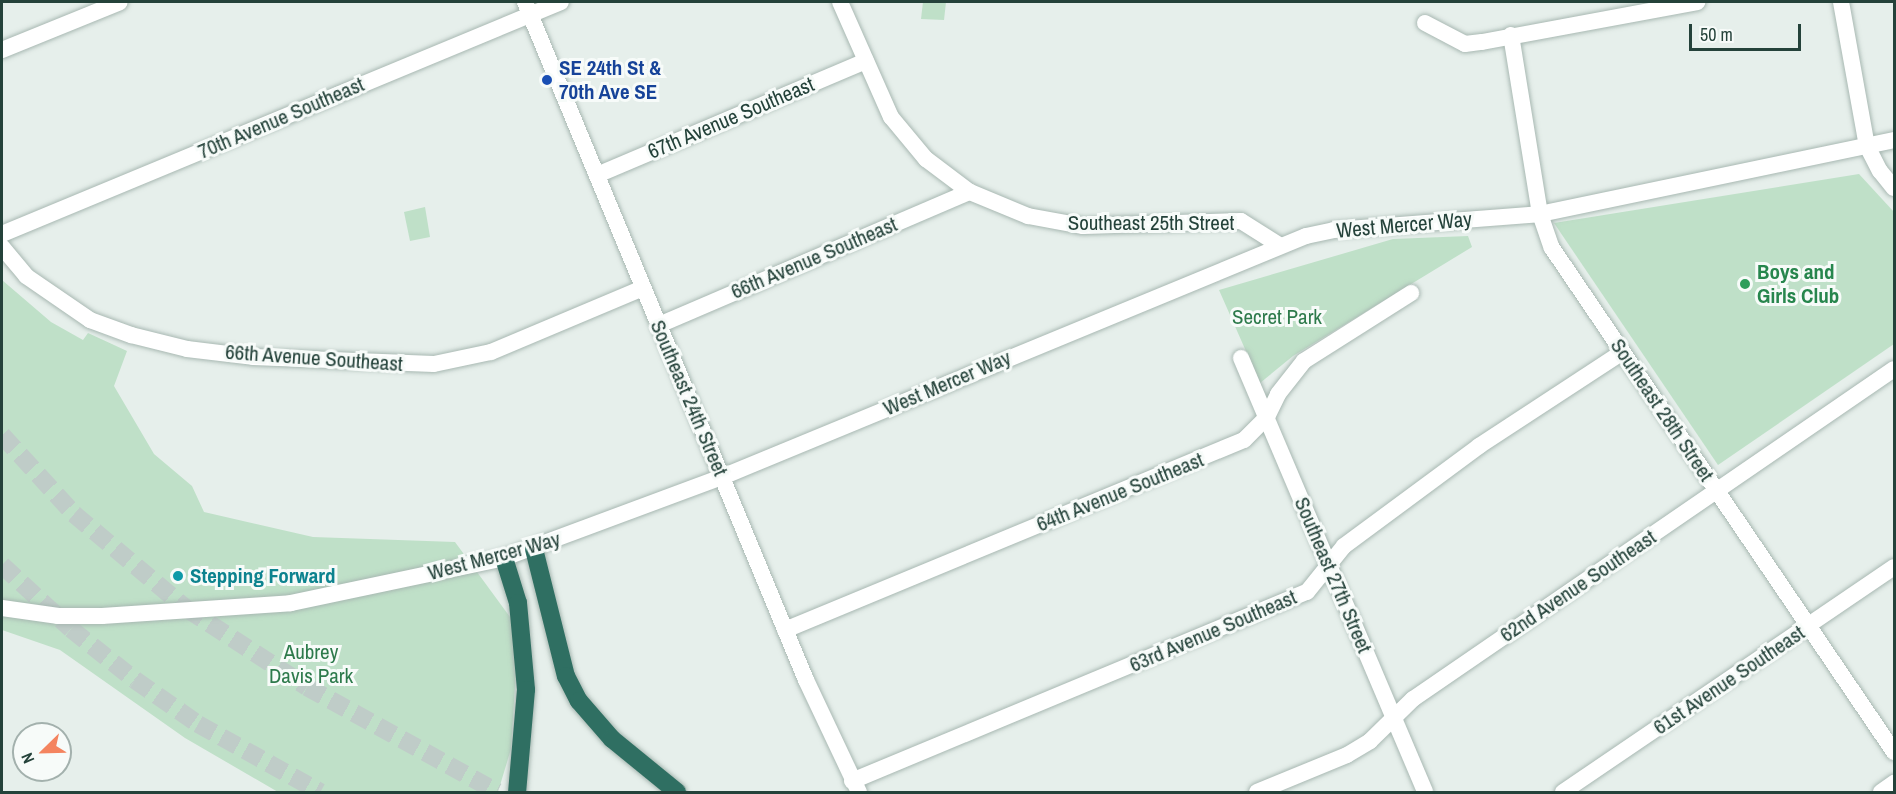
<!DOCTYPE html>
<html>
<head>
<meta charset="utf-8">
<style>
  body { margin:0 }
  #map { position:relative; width:1896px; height:794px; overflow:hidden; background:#e6efeb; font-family:"Archivo Narrow",sans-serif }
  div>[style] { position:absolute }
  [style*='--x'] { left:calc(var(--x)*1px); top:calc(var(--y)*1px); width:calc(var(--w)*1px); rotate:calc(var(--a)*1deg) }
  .green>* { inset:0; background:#bfe0c8 }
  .highway-tunnel>* { height:18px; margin-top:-9px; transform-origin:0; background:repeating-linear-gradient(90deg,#bfccc8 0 18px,transparent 0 27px) }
  .roads { filter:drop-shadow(0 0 2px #a8b8b2) drop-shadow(0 0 2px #a8b8b2) }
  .minor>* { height:16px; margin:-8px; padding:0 8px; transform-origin:8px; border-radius:8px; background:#fff }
  .highway>* { height:18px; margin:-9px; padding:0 9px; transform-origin:9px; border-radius:9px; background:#2f6f62 }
  .dots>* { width:16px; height:16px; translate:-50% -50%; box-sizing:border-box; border:3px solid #f7fbf9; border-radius:50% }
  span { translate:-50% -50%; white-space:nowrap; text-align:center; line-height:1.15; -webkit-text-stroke:6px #f7fbf9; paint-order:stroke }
  .transit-label { font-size:21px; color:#164399; font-weight:700 }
  .left { translate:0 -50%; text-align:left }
  .street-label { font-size:21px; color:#24423a }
  .leisure-label { font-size:21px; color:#27864d; font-weight:700 }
  .park-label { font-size:21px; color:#2d7a4b }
  .culture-label { font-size:21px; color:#0d838f; font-weight:700 }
  .frame { position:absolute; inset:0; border:3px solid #24423a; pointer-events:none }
  .north { position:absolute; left:12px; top:722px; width:60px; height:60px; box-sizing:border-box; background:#f7fbf9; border:2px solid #a3b1ad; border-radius:50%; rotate:247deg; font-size:16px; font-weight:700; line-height:24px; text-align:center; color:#24423a }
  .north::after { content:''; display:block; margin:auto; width:21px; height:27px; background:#f4845f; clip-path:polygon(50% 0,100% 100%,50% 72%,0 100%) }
  .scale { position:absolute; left:1689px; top:24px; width:112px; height:27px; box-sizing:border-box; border:3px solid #24423a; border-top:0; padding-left:8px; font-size:18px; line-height:21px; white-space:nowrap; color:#24423a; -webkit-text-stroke:4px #f7fbf9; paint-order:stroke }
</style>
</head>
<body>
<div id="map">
  <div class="green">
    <i style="clip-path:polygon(923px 2px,946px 2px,944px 20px,921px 19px)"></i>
    <i style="clip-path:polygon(1859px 174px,1894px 212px,1894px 344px,1718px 465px,1554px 223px)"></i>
    <i style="clip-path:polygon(425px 207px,430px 237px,410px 241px,404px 212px)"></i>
    <i style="clip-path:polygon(1468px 236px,1472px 247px,1293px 356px,1260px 383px,1219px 290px,1393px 239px)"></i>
    <i style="clip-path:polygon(2px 280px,51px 322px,83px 340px,88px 333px,127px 351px,114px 386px,154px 454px,192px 486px,204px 512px,313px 537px,455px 542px,510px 617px,517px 654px,511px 749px,498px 792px,278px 792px,185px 738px,60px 650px,2px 630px)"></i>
  </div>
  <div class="highway-tunnel">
    <i style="--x:2;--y:435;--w:107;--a:47.7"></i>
    <i style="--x:74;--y:514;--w:148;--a:40.1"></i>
    <i style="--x:187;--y:609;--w:143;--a:33"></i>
    <i style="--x:307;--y:687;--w:217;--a:28.9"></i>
    <i style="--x:2;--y:565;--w:94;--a:42.8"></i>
    <i style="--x:71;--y:629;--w:82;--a:38.6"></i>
    <i style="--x:135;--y:680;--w:77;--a:34.9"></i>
    <i style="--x:198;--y:724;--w:140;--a:29.1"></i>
  </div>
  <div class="roads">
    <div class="minor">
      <i style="--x:525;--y:2;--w:734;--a:67.49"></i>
      <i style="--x:806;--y:680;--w:124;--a:64.7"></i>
      <i style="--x:840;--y:2;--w:126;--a:66.1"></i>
      <i style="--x:891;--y:117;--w:55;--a:50.2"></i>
      <i style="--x:926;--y:159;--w:55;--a:36.9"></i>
      <i style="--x:970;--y:192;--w:63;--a:22.5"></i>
      <i style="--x:1028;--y:216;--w:56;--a:10.3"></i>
      <i style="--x:1083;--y:226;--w:158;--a:-1.8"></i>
      <i style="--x:1241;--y:221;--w:45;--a:32.3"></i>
      <i style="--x:1841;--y:2;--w:146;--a:79.8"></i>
      <i style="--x:1867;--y:146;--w:28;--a:63"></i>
      <i style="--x:1880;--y:171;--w:22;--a:51"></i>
      <i style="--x:1425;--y:23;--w:45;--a:27.7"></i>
      <i style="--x:1465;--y:44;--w:17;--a:-7"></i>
      <i style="--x:1482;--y:42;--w:219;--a:-10.5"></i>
      <i style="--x:1511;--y:35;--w:181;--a:80.8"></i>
      <i style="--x:1540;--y:214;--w:36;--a:71"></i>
      <i style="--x:1552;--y:248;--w:609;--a:55.84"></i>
      <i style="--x:2;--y:50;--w:127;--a:-22.1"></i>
      <i style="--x:597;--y:175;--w:292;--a:-23"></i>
      <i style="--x:2;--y:234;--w:605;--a:-22.54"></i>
      <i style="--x:2;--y:247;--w:38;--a:50"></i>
      <i style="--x:26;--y:276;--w:78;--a:34.5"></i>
      <i style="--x:90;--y:320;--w:44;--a:20.1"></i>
      <i style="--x:131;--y:335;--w:58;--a:14"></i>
      <i style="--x:187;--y:349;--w:66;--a:6.9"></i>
      <i style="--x:253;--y:357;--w:181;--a:2.2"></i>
      <i style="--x:434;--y:364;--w:58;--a:-11.9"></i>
      <i style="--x:491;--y:352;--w:165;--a:-22.8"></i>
      <i style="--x:659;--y:325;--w:338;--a:-23.2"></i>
      <i style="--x:1241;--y:358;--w:471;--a:67"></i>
      <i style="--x:2;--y:608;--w:57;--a:8.1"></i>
      <i style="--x:58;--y:616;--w:44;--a:0"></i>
      <i style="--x:102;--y:616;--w:189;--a:-3.9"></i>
      <i style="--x:291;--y:603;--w:218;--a:-11.9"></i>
      <i style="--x:504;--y:558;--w:233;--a:-20.4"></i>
      <i style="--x:722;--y:477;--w:632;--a:-22.42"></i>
      <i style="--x:1306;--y:236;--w:29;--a:-12"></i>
      <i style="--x:1334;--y:230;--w:207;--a:-4.4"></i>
      <i style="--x:1540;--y:214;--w:362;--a:-11.8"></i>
      <i style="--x:785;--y:630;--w:497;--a:-22.5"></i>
      <i style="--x:1244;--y:440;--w:33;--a:-45"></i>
      <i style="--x:1267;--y:417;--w:25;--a:-64"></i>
      <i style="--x:1278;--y:394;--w:42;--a:-51.8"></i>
      <i style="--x:1304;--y:361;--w:127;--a:-32.4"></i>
      <i style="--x:852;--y:781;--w:493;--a:-22.6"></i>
      <i style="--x:1307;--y:592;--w:59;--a:-51.2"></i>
      <i style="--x:1344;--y:546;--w:168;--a:-36.5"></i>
      <i style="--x:1479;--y:446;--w:170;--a:-33.2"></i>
      <i style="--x:1257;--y:792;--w:97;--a:-22.3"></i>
      <i style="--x:1347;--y:755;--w:27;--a:-31"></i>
      <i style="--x:1370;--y:741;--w:60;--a:-44.3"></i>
      <i style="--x:1413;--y:699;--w:583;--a:-34.45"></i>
      <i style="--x:1563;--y:792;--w:400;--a:-34.2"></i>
      <i style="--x:1881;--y:792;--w:16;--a:-35"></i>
    </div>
    <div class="highway">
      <i style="--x:534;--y:549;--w:131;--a:75.9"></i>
      <i style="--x:566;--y:676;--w:28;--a:63"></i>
      <i style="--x:579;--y:701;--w:50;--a:49"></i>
      <i style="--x:612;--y:739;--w:84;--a:39.2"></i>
      <i style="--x:504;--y:558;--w:47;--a:72.7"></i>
      <i style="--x:518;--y:603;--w:87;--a:84.7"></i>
      <i style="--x:526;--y:690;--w:102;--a:95"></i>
    </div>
  </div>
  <div class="dots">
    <i style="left:547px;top:80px;background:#1a4fb4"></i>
    <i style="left:1745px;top:284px;background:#2e9e5b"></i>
    <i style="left:178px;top:576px;background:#0f9aa8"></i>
  </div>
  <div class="transit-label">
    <span class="left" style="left:559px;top:80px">SE 24th St &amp;<br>70th Ave SE</span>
  </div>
  <div class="street-label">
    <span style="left:281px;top:118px;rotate:-23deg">70th Avenue Southeast</span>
    <span style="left:731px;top:118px;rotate:-23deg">67th Avenue Southeast</span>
    <span style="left:1151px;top:223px">Southeast 25th Street</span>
    <span style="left:1404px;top:225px;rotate:-5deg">West Mercer Way</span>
    <span style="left:814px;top:258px;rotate:-23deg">66th Avenue Southeast</span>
    <span style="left:314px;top:358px;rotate:4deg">66th Avenue Southeast</span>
    <span style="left:947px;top:383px;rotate:-23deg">West Mercer Way</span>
    <span style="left:689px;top:398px;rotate:67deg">Southeast 24th Street</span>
    <span style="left:1662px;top:410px;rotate:56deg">Southeast 28th Street</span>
    <span style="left:1120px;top:492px;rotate:-22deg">64th Avenue Southeast</span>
    <span style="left:494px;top:556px;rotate:-15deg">West Mercer Way</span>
    <span style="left:1333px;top:575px;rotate:67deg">Southeast 27th Street</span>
    <span style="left:1578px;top:586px;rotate:-34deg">62nd Avenue Southeast</span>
    <span style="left:1213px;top:631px;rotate:-23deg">63rd Avenue Southeast</span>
    <span style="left:1729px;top:680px;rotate:-34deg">61st Avenue Southeast</span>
  </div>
  <div class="leisure-label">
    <span class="left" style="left:1757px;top:284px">Boys and<br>Girls Club</span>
  </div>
  <div class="park-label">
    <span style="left:1277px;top:317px">Secret Park</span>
    <span style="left:311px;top:664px">Aubrey<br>Davis Park</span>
  </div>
  <div class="culture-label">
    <span class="left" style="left:190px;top:576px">Stepping Forward</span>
  </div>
  <div class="frame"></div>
  <div class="north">N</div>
  <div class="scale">50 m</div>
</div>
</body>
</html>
